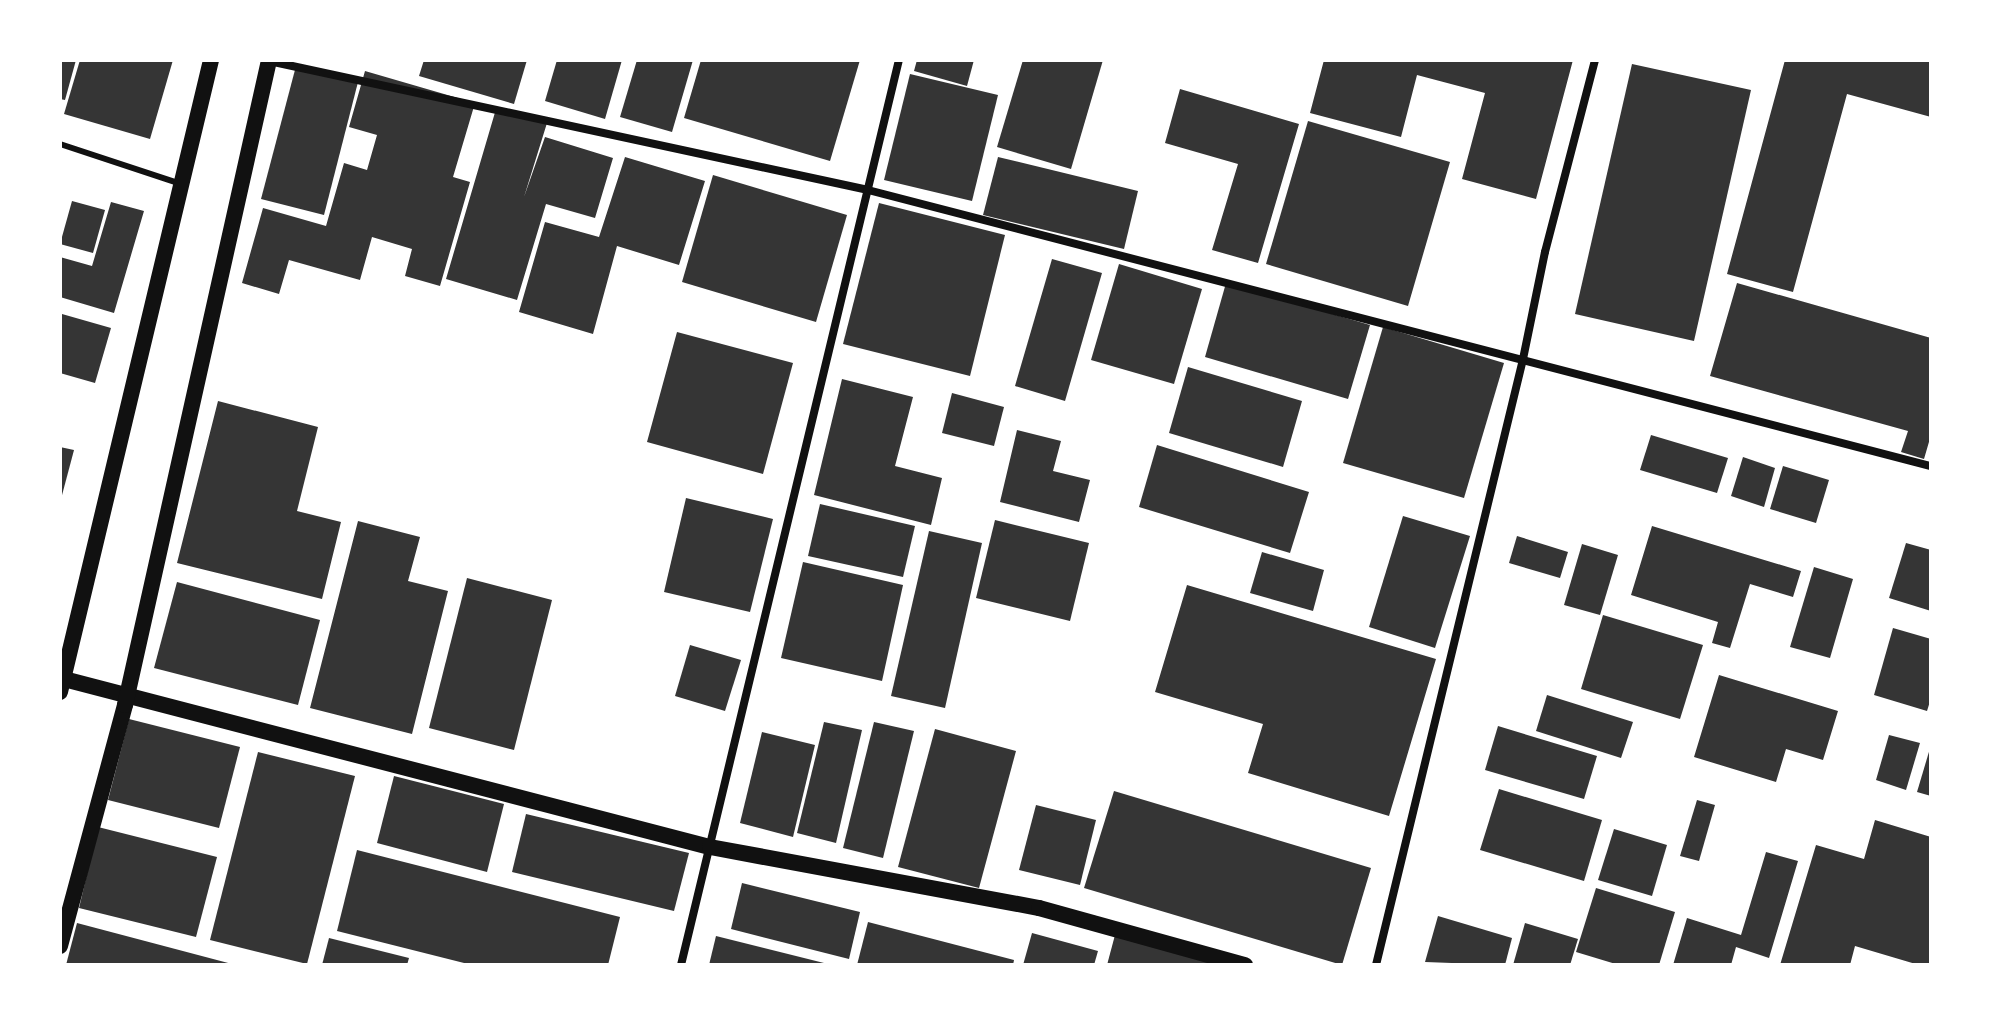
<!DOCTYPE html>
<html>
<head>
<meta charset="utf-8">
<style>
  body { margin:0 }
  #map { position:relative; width:1991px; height:1025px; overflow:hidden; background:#fff; font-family:Roboto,sans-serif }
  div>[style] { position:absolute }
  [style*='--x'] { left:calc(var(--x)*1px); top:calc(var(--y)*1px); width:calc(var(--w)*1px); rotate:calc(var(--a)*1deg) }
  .building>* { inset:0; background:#353535 }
  .service>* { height:6px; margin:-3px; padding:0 3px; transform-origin:3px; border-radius:3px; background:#111 }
  .minor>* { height:8px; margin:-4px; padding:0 4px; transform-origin:4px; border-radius:4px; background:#111 }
  .secondary>* { height:16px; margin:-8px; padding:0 8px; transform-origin:8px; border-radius:8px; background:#111 }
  span { translate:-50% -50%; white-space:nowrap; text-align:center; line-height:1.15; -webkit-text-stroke:8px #fff; paint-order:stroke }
  .frame { position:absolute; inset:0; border:62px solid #fff; pointer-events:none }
</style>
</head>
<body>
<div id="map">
  <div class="building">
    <i style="clip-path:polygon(60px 60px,76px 60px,65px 100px,60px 99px)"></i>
    <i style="clip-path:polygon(80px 60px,173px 60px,150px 139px,64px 114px)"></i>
    <i style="clip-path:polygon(424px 60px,527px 60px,514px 104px,419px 76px)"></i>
    <i style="clip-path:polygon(557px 60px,622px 60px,605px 119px,545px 101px)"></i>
    <i style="clip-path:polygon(637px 60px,693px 60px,672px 132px,620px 117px)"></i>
    <i style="clip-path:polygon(701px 60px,860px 60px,830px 161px,684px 118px)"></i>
    <i style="clip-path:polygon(917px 60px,974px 60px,967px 86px,914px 71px)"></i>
    <i style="clip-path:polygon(1023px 60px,1103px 60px,1071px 169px,997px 147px)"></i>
    <i style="clip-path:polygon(1324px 60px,1573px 60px,1536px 199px,1462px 179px,1485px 93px,1417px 75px,1401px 137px,1310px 113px)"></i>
    <i style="clip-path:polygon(1785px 60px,1931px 60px,1931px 117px,1847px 94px,1793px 292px,1727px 274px)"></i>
    <i style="clip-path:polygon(1632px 64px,1751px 90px,1694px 341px,1575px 314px)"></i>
    <i style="clip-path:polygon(296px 66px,358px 82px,324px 215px,261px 199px)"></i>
    <i style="clip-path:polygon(365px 71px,475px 103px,453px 177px,470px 182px,440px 286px,405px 276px,412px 249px,372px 237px,360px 280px,289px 260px,279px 294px,242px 283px,263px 208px,326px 226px,344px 163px,367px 170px,377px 135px,349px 127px)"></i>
    <i style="clip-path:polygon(910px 74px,998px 95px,972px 201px,884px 180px)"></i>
    <i style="clip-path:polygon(1180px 89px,1299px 124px,1258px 263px,1212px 250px,1238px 164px,1165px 143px)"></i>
    <i style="clip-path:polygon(496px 109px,547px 123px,524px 197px,545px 137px,613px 158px,595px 218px,546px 204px,517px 300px,446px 279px)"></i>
    <i style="clip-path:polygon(1308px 121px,1450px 162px,1408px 306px,1266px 264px)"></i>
    <i style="clip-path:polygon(625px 157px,705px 181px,679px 265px,617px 246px,593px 334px,519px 312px,545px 222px,599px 237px)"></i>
    <i style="clip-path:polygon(998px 157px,1138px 191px,1124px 249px,983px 215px)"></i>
    <i style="clip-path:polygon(713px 175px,847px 215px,816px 322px,682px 282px)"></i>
    <i style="clip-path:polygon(72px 201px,105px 210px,93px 253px,60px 244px)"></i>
    <i style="clip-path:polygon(111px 202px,144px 211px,114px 313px,60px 297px,60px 257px,92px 266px)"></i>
    <i style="clip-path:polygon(879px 203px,1005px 235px,970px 376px,843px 344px)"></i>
    <i style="clip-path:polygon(1052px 259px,1102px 273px,1065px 401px,1015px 386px)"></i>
    <i style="clip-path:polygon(1119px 264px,1202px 289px,1174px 384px,1091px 360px)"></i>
    <i style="clip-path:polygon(1226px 283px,1370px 325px,1348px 399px,1205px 357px)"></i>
    <i style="clip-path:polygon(1737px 283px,1931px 338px,1931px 435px,1924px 459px,1901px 452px,1908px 431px,1710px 376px)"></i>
    <i style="clip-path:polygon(62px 314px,111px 328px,95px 383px,60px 373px)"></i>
    <i style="clip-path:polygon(1383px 327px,1504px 363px,1464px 498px,1343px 463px)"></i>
    <i style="clip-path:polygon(677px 332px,793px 363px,763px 474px,647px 442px)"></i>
    <i style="clip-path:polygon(1188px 367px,1302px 401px,1283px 467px,1169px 433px)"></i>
    <i style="clip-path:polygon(842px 379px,913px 397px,895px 466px,942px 478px,931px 525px,814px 495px)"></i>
    <i style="clip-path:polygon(952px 393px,1004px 407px,994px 446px,942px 433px)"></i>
    <i style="clip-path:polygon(218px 401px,318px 427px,297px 511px,341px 522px,322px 599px,177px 563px)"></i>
    <i style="clip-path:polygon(1017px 430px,1061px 441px,1053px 471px,1090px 480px,1079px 522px,1000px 502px)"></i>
    <i style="clip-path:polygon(1651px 435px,1728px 458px,1717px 493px,1640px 470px)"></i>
    <i style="clip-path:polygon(1157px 445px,1309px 492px,1290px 553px,1139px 507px)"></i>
    <i style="clip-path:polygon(60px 447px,74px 450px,61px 499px,60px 499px)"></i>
    <i style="clip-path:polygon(1743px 457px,1775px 468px,1764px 507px,1731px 496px)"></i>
    <i style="clip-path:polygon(1783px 466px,1829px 480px,1816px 523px,1770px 509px)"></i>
    <i style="clip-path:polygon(686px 498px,773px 519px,750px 612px,664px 592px)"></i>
    <i style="clip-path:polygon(820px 504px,915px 526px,903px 577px,808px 556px)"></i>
    <i style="clip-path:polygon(1403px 516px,1470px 536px,1435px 648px,1369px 627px)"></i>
    <i style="clip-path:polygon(995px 520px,1089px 543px,1070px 621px,976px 598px)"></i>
    <i style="clip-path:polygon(358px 521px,420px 537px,408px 581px,448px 591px,412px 734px,310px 708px)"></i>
    <i style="clip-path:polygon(1652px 526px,1801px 571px,1793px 597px,1750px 584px,1730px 648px,1712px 643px,1718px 622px,1631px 595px)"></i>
    <i style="clip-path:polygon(929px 531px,982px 543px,945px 708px,891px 696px)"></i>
    <i style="clip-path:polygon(1517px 536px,1568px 552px,1560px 578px,1509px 563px)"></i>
    <i style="clip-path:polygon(1906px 543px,1931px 550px,1931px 611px,1889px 598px)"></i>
    <i style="clip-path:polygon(1582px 544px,1618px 555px,1600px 615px,1564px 605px)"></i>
    <i style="clip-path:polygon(1262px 552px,1324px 570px,1313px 611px,1250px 593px)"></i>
    <i style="clip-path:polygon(803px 562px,903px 585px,882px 681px,781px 658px)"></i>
    <i style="clip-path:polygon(1814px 567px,1853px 579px,1830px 658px,1790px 647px)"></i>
    <i style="clip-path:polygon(467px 578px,552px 600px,514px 750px,429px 728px)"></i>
    <i style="clip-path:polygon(177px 582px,320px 620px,298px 705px,154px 668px)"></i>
    <i style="clip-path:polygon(1187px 585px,1436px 659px,1389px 816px,1248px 773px,1263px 724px,1155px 692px)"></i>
    <i style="clip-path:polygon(1603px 615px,1703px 645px,1680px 719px,1581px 689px)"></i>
    <i style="clip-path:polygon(1893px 628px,1931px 639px,1931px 698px,1927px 711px,1874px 695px)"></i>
    <i style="clip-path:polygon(690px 645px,741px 660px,725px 711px,675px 696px)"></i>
    <i style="clip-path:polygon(1719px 675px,1838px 711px,1823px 760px,1786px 749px,1776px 782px,1694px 757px)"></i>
    <i style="clip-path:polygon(1547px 695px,1633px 722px,1621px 758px,1536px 731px)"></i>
    <i style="clip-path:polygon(129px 719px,240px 747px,219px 828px,108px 800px)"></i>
    <i style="clip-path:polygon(824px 722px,862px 730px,836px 843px,797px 833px)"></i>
    <i style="clip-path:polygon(874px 722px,914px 731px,883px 858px,843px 848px)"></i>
    <i style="clip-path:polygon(1498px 726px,1597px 756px,1584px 799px,1485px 770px)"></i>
    <i style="clip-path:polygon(935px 729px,1016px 751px,979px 888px,898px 867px)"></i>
    <i style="clip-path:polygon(762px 732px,815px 745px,793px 837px,740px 823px)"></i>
    <i style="clip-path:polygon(1889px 735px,1920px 743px,1906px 790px,1876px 780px)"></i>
    <i style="clip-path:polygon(1931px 745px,1931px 796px,1917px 792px)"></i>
    <i style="clip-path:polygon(258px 752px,355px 776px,307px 964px,210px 940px)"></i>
    <i style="clip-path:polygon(394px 776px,504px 804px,487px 872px,377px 843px)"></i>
    <i style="clip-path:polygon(1499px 789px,1602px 820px,1584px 881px,1480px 850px)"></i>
    <i style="clip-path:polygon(1114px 791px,1371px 868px,1342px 965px,1084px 888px)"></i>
    <i style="clip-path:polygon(1697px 800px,1715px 805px,1699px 861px,1680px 856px)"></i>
    <i style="clip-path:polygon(1036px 805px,1096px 820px,1080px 885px,1019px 870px)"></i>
    <i style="clip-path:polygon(526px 814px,689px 853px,674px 911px,512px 872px)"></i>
    <i style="clip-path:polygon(1875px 820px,1931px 837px,1931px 965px,1919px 965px,1855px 946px,1850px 965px,1780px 965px,1816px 845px,1864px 859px)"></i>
    <i style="clip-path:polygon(98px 827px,217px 857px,196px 937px,79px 908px)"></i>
    <i style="clip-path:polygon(1614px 829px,1667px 845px,1652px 896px,1598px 880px)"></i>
    <i style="clip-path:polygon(357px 850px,620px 917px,608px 965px,472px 965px,337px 931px)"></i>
    <i style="clip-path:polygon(1766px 852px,1798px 861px,1769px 958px,1736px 947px,1731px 965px,1673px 965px,1687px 918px,1741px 935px)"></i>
    <i style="clip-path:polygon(742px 883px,860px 912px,849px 959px,731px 929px)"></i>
    <i style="clip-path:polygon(1596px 888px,1675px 912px,1659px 965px,1619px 965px,1576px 952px)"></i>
    <i style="clip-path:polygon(1438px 916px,1512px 938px,1505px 965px,1425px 962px)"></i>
    <i style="clip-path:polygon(868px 922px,1014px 960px,1013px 965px,857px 965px)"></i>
    <i style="clip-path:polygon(77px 923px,232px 964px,231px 965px,66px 965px)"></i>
    <i style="clip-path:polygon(1525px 923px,1578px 939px,1570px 965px,1513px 965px)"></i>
    <i style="clip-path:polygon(1032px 933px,1098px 951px,1094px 965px,1023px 965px)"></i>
    <i style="clip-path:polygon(1115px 935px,1209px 961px,1208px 965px,1107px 965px)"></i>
    <i style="clip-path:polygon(716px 936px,828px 964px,828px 965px,709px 965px)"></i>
    <i style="clip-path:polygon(329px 938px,409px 958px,407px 965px,322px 965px)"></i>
  </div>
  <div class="service">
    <i style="--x:60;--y:144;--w:124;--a:18.3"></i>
  </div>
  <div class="minor">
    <i style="--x:269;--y:61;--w:613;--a:12.15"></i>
    <i style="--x:868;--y:190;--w:1098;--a:14.56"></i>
    <i style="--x:681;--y:965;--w:931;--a:-76.46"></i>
    <i style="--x:1376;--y:965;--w:624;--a:-76.36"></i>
    <i style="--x:1523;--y:359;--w:109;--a:-78.4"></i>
    <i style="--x:1545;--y:252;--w:198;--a:-75.4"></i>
  </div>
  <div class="secondary">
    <i style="--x:64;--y:679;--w:667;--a:14.58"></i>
    <i style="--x:710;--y:847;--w:335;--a:10.5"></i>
    <i style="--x:1039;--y:908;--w:214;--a:15.5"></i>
    <i style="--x:60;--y:692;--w:650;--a:-76.56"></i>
    <i style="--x:60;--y:946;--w:250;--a:-74.9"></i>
    <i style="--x:125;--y:705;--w:661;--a:-77.41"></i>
  </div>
  <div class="frame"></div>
</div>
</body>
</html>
